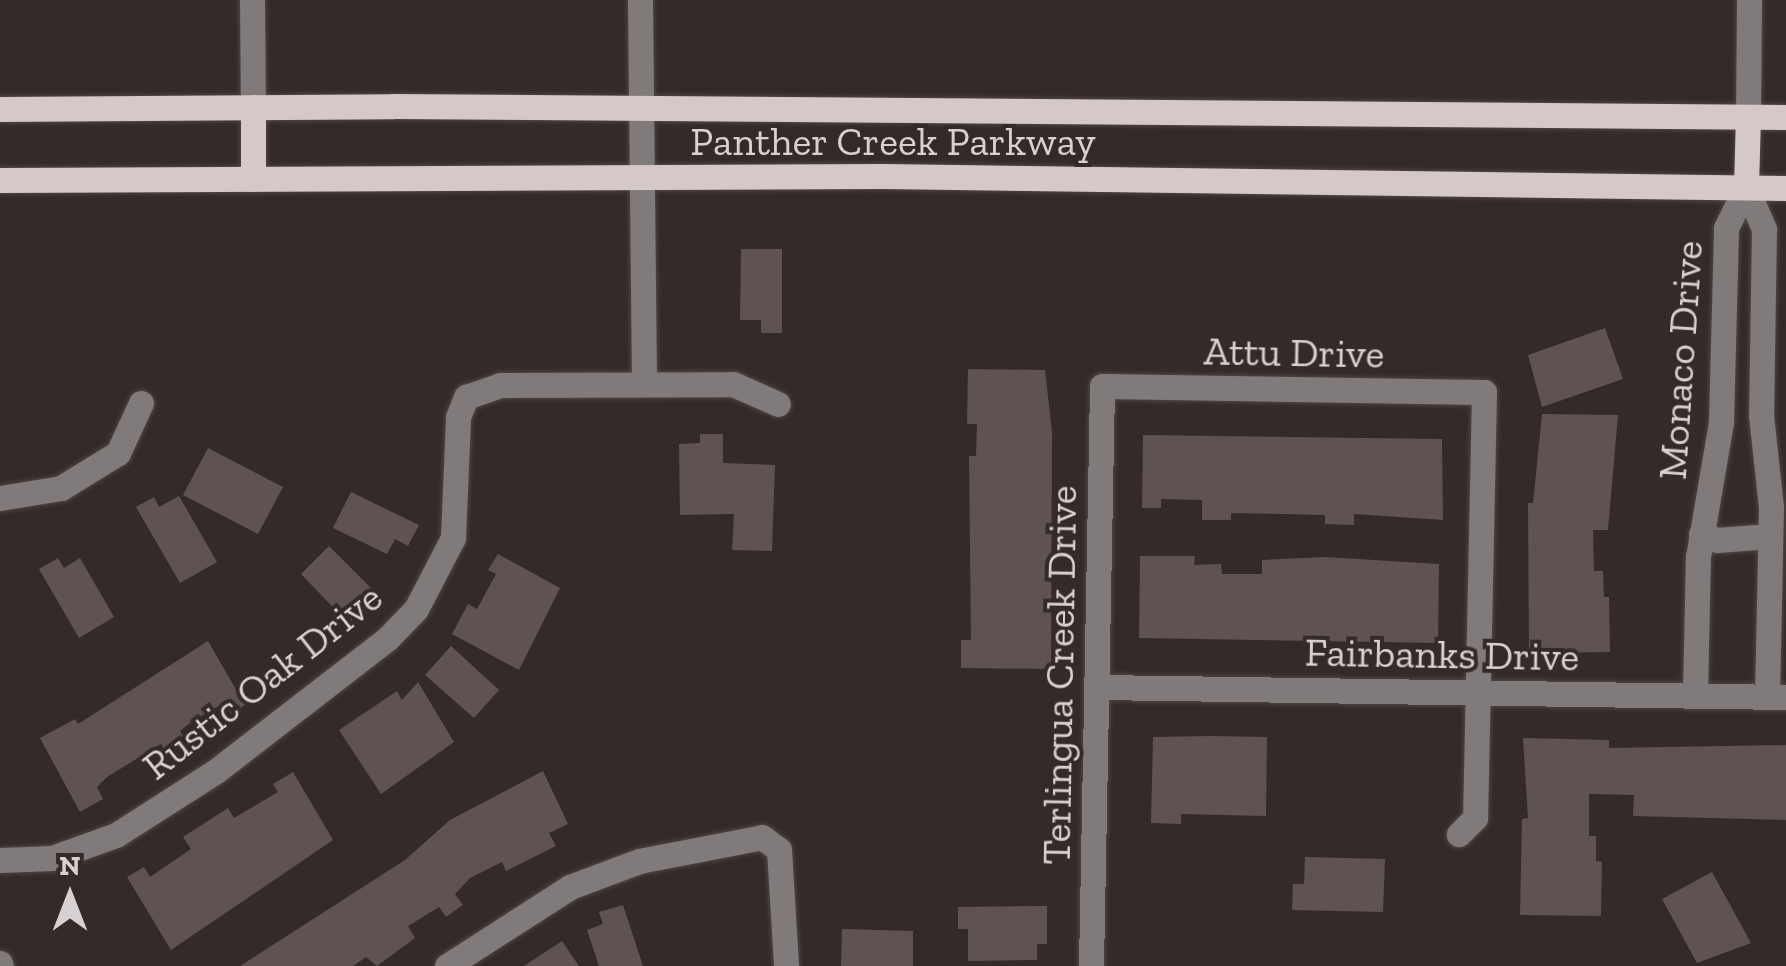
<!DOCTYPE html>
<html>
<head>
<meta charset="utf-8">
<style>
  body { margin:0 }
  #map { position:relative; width:1786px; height:966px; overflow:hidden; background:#352a2a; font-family:"Zilla Slab",serif }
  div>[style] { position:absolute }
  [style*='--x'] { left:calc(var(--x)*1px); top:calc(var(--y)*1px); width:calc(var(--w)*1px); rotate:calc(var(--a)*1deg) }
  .building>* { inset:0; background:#5f5253 }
  .roads { filter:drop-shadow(0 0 2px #4f4545) drop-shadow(0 0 2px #4f4545) }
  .minor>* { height:25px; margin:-12.5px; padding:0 12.5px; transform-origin:12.5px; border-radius:12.5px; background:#807a7a }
  .major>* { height:25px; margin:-12.5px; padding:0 12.5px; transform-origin:12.5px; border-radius:12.5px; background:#d5c8c8 }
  span { translate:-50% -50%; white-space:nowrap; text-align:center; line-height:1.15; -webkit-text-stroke:8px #352a2a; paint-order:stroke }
  .street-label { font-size:40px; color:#d8d1d1 }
  .north { position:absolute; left:20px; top:846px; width:100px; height:100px; -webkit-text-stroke:8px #352a2a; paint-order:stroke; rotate:0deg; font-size:28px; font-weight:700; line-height:40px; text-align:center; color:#d8d1d1 }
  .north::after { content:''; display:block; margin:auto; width:35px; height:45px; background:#d8d1d1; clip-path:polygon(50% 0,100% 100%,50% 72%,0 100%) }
</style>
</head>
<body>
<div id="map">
  <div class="building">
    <i style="clip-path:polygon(741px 249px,782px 249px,782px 333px,761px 333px,761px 320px,740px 320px)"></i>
    <i style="clip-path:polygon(1605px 328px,1623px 379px,1542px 407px,1528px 355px)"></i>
    <i style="clip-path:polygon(968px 369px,1045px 370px,1052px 432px,1051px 669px,961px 668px,961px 640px,971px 640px,969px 456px,976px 456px,977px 424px,967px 424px)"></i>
    <i style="clip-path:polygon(1542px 414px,1618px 415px,1608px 530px,1593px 530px,1594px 571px,1603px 571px,1604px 597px,1609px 597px,1610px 652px,1529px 653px,1528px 503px,1533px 503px)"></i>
    <i style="clip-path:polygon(700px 434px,723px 434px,723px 463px,775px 465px,772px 551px,732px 550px,734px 514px,680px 515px,679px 444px,700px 443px)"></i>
    <i style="clip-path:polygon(1143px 435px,1442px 439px,1443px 520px,1354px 514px,1354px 525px,1325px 524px,1325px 515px,1231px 513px,1231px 520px,1202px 520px,1202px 500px,1161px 499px,1161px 508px,1142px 508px)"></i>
    <i style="clip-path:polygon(208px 448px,283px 487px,258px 534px,183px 495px)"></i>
    <i style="clip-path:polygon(351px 492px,419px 525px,408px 546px,395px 539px,387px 554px,333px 528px)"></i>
    <i style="clip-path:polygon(179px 496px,217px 562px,180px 583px,136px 507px,154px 497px,159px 507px)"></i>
    <i style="clip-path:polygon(329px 546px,371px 588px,358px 600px,369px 610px,352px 627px,301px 574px)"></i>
    <i style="clip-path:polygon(498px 554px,560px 588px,519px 670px,452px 634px,468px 604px,477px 609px,496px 574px,488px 570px)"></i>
    <i style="clip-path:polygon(1140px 556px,1195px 556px,1194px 565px,1221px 564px,1222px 574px,1262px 574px,1262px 560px,1325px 557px,1439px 564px,1438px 643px,1139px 638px)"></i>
    <i style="clip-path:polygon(58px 558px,64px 568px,80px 558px,114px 617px,79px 638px,39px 569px)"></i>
    <i style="clip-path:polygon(208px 641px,245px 705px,231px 714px,224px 703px,194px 720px,180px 731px,188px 744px,168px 755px,161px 744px,107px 777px,97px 787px,103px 799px,80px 812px,40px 738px,75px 719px,78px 724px)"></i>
    <i style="clip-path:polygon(451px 646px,499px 690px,474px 718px,425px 675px)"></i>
    <i style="clip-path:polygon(418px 682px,454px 742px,381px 794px,339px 730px,397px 691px,402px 700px)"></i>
    <i style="clip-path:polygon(1212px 736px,1267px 737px,1266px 816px,1181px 814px,1181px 824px,1151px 823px,1153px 737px)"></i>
    <i style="clip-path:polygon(1523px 738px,1609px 740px,1609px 748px,1786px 745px,1786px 820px,1633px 816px,1634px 795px,1589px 794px,1589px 836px,1596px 836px,1596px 861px,1602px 862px,1601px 916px,1520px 915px,1522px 819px,1528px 818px)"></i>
    <i style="clip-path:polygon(543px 771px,568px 824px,549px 833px,556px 846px,506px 871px,502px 862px,470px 878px,455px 894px,463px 905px,446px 917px,439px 907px,408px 926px,415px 938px,377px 966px,366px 957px,353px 966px,240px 966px,405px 860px,450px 820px)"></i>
    <i style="clip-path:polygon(293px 772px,333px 840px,171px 950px,127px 877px,144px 867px,150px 877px,191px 849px,183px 837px,228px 808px,234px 818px,278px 792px,273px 784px)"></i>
    <i style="clip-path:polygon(1305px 857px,1385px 859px,1383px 912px,1292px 910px,1293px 884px,1304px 884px)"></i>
    <i style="clip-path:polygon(1712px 872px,1751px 943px,1697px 963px,1662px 899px)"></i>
    <i style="clip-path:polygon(623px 905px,643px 966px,599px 966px,587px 930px,603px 924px,599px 912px)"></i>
    <i style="clip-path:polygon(1047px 906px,1047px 944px,1037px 944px,1037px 960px,968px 961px,968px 929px,958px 929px,958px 907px)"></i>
    <i style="clip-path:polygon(842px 929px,913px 931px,913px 966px,841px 966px)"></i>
    <i style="clip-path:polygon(562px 941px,579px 966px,524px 966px)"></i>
  </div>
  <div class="roads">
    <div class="minor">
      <i style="--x:252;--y:0;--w:107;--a:89.5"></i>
      <i style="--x:640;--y:0;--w:383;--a:89.4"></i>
      <i style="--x:1748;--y:117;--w:117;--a:-89.5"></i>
      <i style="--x:1746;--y:187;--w:46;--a:66.8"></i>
      <i style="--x:1764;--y:229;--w:186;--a:90.9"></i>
      <i style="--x:1761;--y:415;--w:93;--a:83.8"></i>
      <i style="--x:1771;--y:507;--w:190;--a:91.2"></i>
      <i style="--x:0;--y:498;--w:62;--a:-9.3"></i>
      <i style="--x:61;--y:488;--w:67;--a:-31.6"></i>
      <i style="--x:118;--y:453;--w:55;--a:-65.3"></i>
      <i style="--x:1701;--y:534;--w:17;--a:21"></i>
      <i style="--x:1717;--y:540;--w:53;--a:-4.3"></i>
      <i style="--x:1097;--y:687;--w:689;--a:0.83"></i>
      <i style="--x:1695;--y:696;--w:139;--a:-88.8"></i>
      <i style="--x:1698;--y:557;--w:137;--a:-80.3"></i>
      <i style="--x:1721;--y:422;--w:194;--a:-88.5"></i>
      <i style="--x:1726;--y:228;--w:46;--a:-64"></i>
      <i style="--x:0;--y:860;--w:52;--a:-2.2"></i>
      <i style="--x:52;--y:858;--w:68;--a:-19.8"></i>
      <i style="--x:116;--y:835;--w:119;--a:-32.6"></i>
      <i style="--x:216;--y:771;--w:217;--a:-37.7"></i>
      <i style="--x:388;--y:638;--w:40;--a:-46"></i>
      <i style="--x:416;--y:609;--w:80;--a:-62.5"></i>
      <i style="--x:453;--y:538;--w:121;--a:-87.6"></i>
      <i style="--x:458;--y:417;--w:22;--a:-68"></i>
      <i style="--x:466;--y:397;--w:36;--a:-19"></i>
      <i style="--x:500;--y:385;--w:233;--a:-0.2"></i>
      <i style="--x:733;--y:384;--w:49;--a:24"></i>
      <i style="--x:0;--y:963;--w:3;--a:72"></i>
      <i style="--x:447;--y:966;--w:146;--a:-32.7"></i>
      <i style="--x:570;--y:887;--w:74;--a:-20.6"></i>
      <i style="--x:639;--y:861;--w:125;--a:-11"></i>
      <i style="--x:762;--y:837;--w:21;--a:37"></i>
      <i style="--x:779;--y:850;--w:116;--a:86.5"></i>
      <i style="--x:1091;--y:966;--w:580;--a:-88.91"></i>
      <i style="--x:1102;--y:386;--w:382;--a:0.9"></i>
      <i style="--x:1484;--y:392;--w:426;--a:91.2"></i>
      <i style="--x:1475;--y:818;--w:23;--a:135"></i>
    </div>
    <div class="major">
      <i style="--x:253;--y:107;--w:72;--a:90"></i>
      <i style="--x:0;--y:109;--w:393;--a:-0.4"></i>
      <i style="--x:393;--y:106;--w:1393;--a:0.45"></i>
      <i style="--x:0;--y:180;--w:883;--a:-0.26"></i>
      <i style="--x:883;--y:176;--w:903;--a:0.76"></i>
      <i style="--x:1746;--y:187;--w:70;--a:-88.4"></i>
    </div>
  </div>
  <div class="street-label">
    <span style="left:893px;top:141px">Panther Creek Parkway</span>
    <span style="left:1294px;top:352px;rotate:1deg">Attu Drive</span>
    <span style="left:1680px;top:360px;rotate:-86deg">Monaco Drive</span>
    <span style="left:1442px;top:654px;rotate:1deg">Fairbanks Drive</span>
    <span style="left:1059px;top:675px;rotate:-89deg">Terlingua Creek Drive</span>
    <span style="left:262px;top:681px;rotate:-38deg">Rustic Oak Drive</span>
  </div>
  <div class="north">N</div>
</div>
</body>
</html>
